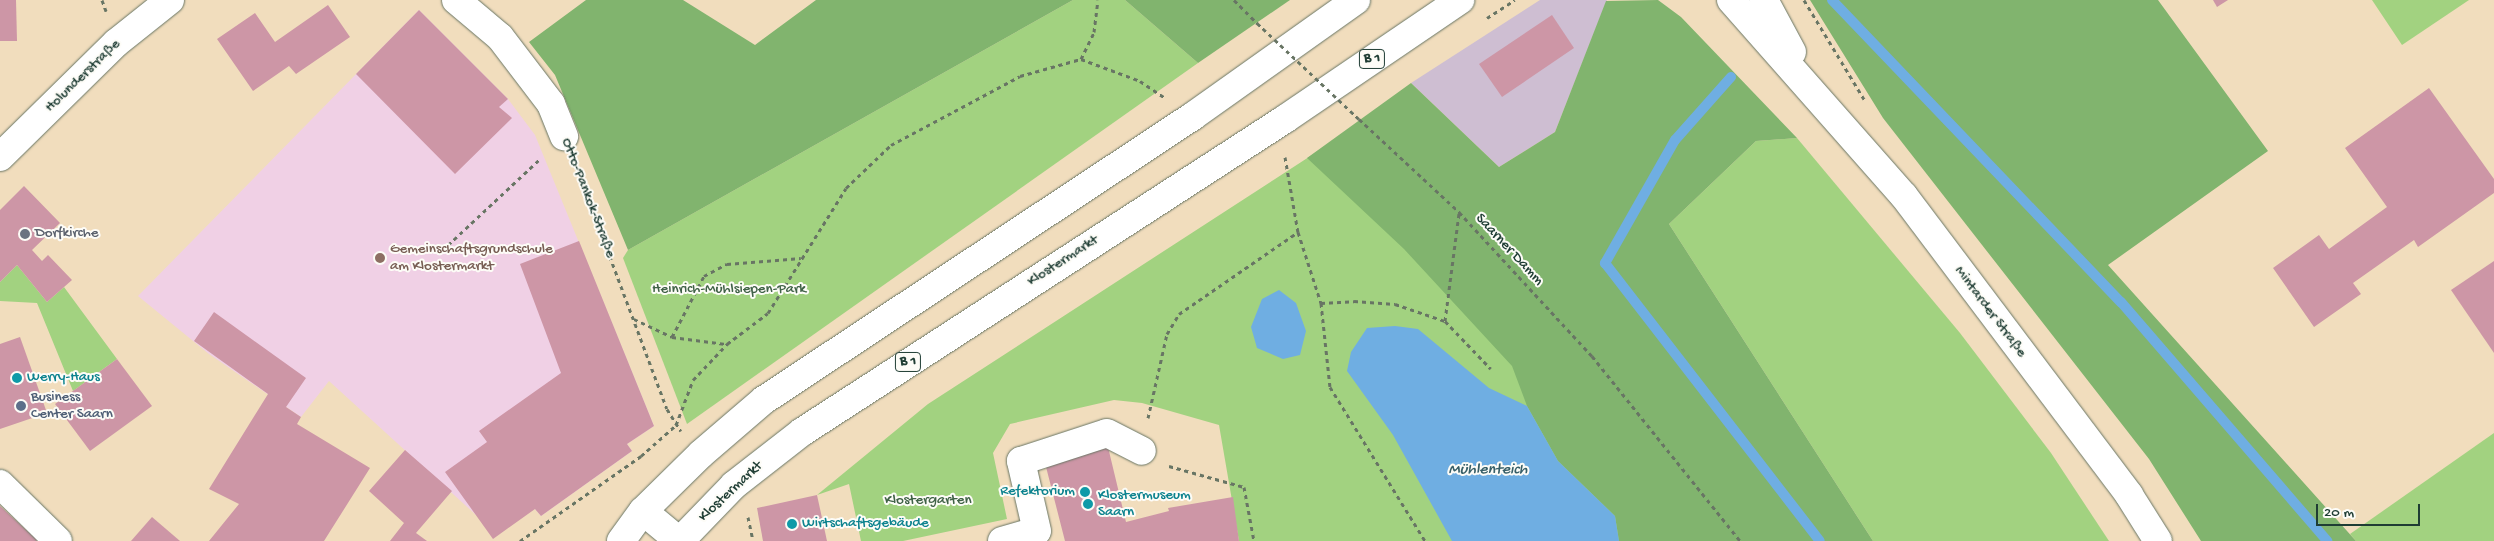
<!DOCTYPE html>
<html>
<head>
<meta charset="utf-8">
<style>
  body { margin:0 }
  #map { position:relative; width:2494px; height:541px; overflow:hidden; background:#f1ddbd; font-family:"Gochi Hand",sans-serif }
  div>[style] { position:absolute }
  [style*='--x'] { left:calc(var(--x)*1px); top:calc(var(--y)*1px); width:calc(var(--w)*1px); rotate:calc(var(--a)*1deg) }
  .built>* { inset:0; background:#f0d0e5 }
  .industrial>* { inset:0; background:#cebed2 }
  .green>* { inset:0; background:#a2d280 }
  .forest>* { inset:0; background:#81b46e }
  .water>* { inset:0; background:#6faee2 }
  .stream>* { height:10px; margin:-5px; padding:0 5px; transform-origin:5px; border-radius:5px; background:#6faee2 }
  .building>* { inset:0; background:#cd96a6 }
  .path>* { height:3px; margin-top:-1.5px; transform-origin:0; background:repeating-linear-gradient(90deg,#687564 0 4px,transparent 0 8px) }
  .roads { filter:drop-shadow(0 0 1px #687564) drop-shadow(0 0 1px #687564) }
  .minor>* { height:28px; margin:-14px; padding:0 14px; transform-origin:14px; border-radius:14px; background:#fff }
  .major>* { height:28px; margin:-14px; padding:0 14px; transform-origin:14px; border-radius:14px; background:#fff }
  .path-bridge>* { height:3px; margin-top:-1.5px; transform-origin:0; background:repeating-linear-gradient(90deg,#687564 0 4px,transparent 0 8px) }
  .dots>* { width:14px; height:14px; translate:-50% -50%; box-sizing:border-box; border:2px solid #fdfcf7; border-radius:50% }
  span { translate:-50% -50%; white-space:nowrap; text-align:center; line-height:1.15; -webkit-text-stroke:4px #fdfcf7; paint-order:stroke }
  .shield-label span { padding:1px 4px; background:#fdfcf7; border:1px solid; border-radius:4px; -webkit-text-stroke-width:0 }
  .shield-label { font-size:14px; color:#1f3d34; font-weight:700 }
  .street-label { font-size:15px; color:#1f3d34 }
  .worship-label { font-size:15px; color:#5b616d }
  .left { translate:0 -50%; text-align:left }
  .education-label { font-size:15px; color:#785e54 }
  .park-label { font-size:15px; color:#406247 }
  .culture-label { font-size:15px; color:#0d838f }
  .right { translate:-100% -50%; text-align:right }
  .service-label { font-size:15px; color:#4e5e75 }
  .water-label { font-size:16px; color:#375f68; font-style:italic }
  .scale { position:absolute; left:2316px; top:504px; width:104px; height:22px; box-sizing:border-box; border:2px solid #1f3d34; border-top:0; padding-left:6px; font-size:15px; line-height:18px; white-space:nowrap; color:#1f3d34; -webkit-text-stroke:4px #fdfcf7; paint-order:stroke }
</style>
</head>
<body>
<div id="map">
  <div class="built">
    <i style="clip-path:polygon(419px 10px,508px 99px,535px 135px,654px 426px,627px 444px,632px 451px,541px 516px,535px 509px,476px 515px,329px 381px,301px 417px,209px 354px,138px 296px)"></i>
  </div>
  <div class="industrial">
    <i style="clip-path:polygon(1540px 0,1607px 0,1555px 132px,1499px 167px,1411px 83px)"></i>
  </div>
  <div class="green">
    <i style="clip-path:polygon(1073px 0,1125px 0,1198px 63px,687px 424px,623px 258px,628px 250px)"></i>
    <i style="clip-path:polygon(2372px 0,2469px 0,2402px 45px)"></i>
    <i style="clip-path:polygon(1349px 131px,1725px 541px,1239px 541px,1219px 425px,1142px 403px,1114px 400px,1010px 424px,993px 453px,1007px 519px,903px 541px,861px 541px,849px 484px,817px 495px,928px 404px)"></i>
    <i style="clip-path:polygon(1797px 138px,1960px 333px,2051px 453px,2109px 541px,1873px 541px,1669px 224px,1756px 141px)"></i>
    <i style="clip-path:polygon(17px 265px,47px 302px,64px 287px,117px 359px,73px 391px,37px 303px,0 301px,0 282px)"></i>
    <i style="clip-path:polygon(2494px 433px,2494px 541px,2356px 541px,2350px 534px)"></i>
  </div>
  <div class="forest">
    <i style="clip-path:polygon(586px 0,683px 0,755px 45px,816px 0,1073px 0,628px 250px,555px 75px,529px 42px)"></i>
    <i style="clip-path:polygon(1125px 0,1290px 0,1198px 63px)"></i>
    <i style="clip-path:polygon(1658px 0,1681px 17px,1797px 138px,1756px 141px,1669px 224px,1873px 541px,1619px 541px,1615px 516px,1558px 461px,1527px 406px,1512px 366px,1404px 249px,1307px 158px,1411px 83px,1499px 167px,1555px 132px,1606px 1px)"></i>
    <i style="clip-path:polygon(1810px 0,2158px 0,2268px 151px,2108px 265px,2356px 541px,2201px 541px,2149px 459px,1883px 118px)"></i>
  </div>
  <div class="water">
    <i style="clip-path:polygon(1279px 290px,1296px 303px,1306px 331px,1300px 355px,1283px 359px,1257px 348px,1251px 327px,1262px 299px)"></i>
    <i style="clip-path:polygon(1395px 326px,1418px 329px,1489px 388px,1527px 406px,1558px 461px,1615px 516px,1619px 541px,1452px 541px,1393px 435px,1347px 371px,1351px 352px,1367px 328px)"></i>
  </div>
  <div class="stream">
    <i style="--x:1832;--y:0;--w:418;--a:46.3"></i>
    <i style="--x:2121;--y:302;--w:316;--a:49.2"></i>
    <i style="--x:1731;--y:77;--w:84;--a:131.6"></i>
    <i style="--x:1675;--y:140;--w:142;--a:119.6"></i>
    <i style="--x:1605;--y:263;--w:351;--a:52.3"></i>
  </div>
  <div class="building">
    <i style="clip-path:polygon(0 0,16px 0,17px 41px,0 41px)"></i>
    <i style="clip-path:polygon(2213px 0,2228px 0,2217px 7px)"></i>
    <i style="clip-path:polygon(328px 5px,350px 37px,296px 74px,289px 66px,253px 91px,217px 39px,255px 13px,275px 42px)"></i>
    <i style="clip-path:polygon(419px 10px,508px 99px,499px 107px,512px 118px,455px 174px,356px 74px)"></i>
    <i style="clip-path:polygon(1552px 15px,1574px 48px,1502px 97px,1479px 64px)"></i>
    <i style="clip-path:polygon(2429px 88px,2494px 179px,2494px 193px,2418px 247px,2414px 240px,2353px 283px,2361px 294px,2314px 327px,2273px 268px,2319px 235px,2329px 249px,2387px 207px,2345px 148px)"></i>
    <i style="clip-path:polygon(24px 186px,60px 223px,32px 250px,42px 261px,48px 255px,72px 280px,47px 302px,17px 265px,0 282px,0 210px)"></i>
    <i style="clip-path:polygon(579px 241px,654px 426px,627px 444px,632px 451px,541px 516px,535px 509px,493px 539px,445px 472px,487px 442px,479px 431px,561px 373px,520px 264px)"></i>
    <i style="clip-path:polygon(2494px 261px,2494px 353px,2451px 290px)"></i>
    <i style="clip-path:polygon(214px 312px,306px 378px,286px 407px,301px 417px,297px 424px,370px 468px,324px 541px,209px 541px,239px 504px,209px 489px,268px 394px,194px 341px)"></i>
    <i style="clip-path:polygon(20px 337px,47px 413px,0 429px,0 344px)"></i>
    <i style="clip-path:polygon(117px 359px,152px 406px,90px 451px,55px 404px)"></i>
    <i style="clip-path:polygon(1108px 447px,1126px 522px,1169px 511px,1168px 508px,1233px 497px,1239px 541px,1065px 541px,1045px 463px)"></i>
    <i style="clip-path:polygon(405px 450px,452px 491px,416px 533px,427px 541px,390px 541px,404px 523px,369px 491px)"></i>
    <i style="clip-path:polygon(817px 495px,827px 541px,763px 541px,757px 508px)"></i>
    <i style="clip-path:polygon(0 506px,37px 540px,36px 541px,0 541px)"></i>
    <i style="clip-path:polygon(152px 517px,180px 541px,131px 541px)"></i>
  </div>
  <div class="path">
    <i style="--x:102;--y:0;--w:12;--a:70"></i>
    <i style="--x:1234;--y:0;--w:33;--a:45"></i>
    <i style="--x:1804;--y:0;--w:116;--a:58.8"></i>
    <i style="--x:1487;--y:18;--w:33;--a:-33"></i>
    <i style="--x:1081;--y:59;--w:30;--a:-64"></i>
    <i style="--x:1094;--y:32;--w:32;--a:-83"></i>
    <i style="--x:1359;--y:119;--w:137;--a:42.9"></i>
    <i style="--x:1459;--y:212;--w:196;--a:47.3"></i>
    <i style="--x:1592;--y:356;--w:237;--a:51.3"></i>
    <i style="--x:1285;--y:157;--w:76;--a:80.2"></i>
    <i style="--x:1298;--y:232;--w:75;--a:72.1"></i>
    <i style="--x:1321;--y:303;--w:84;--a:83.9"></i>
    <i style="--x:1330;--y:387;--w:181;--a:58.3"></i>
    <i style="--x:576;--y:166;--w:259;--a:69.5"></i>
    <i style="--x:667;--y:409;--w:26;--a:58"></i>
    <i style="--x:448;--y:245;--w:127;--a:-43.1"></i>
    <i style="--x:1321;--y:303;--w:33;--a:-3"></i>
    <i style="--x:1354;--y:301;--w:41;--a:4.2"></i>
    <i style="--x:1395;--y:304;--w:53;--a:18.8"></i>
    <i style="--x:1445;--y:321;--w:66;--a:46.2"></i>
    <i style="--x:634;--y:319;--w:42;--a:25.3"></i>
    <i style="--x:672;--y:337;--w:54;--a:7.4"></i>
    <i style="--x:1445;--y:321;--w:109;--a:-82.6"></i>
    <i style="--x:672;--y:337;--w:69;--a:-62.3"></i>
    <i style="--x:704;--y:276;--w:26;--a:-28"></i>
    <i style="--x:727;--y:264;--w:74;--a:-4.6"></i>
    <i style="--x:1148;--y:418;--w:86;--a:-77.3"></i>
    <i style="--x:1167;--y:334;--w:23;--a:-59"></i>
    <i style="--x:1179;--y:314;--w:145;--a:-34.6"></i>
    <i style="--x:1169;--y:466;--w:78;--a:15.6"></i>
    <i style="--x:1244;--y:487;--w:55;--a:79.5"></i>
    <i style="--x:748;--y:517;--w:25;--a:78"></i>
    <i style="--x:520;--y:541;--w:148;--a:-35.1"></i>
    <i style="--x:641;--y:456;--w:47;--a:-41.5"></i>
    <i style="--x:676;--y:425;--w:48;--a:-69.3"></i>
    <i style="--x:693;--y:380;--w:50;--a:-46.6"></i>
    <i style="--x:727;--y:344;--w:51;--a:-37.1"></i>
    <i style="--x:768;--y:313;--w:147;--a:-58"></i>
    <i style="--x:846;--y:188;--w:62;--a:-43.7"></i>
    <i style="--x:891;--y:145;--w:146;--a:-28.1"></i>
    <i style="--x:1020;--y:76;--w:63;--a:-15.6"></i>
    <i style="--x:1081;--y:59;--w:63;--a:20.4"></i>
    <i style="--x:1140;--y:81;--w:30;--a:34"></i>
  </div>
  <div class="roads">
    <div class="minor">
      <i style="--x:456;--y:0;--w:57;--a:40.1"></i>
      <i style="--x:500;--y:37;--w:84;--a:52.7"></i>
      <i style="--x:551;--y:104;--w:35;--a:68"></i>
      <i style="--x:0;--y:157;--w:163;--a:-44.5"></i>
      <i style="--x:116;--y:43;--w:69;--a:-38.5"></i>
      <i style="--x:0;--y:484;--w:81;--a:44.5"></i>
      <i style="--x:643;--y:511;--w:47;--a:39.8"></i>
      <i style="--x:1002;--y:541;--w:36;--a:-16"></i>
      <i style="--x:1037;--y:531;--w:72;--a:-102.9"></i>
      <i style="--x:1021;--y:461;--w:90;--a:-18"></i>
      <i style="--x:1107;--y:433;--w:39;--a:27"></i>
    </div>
    <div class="major">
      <i style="--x:1731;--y:0;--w:261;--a:48.6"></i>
      <i style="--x:1904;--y:196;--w:374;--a:53"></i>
      <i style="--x:2129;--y:495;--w:54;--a:57.8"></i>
      <i style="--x:1764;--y:0;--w:59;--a:61.7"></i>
      <i style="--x:621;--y:541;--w:37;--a:-54"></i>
      <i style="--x:643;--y:511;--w:81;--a:-44.5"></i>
      <i style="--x:701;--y:454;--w:83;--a:-40.6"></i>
      <i style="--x:764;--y:400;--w:514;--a:-33.5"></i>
      <i style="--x:1193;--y:116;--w:200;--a:-35.4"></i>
      <i style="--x:680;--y:541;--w:78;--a:-46"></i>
      <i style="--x:734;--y:485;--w:86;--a:-37.9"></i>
      <i style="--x:802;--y:432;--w:576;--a:-32.94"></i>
      <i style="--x:1285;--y:119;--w:212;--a:-34.2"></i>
    </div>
  </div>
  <div class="path-bridge">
    <i style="--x:1257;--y:23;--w:140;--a:43.3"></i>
  </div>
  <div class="dots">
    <i style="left:25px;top:234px;background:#6b7280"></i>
    <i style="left:380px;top:258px;background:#8d6e63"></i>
    <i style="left:17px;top:378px;background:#0f9aa8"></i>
    <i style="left:21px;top:406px;background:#5c6f8a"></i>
    <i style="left:1085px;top:492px;background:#0f9aa8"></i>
    <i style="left:1088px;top:504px;background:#0f9aa8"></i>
    <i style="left:792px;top:524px;background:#0f9aa8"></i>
  </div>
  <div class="shield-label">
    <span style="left:1372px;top:59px">B 1</span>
    <span style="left:908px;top:362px">B 1</span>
  </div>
  <div class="street-label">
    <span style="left:83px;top:76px;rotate:-44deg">Holunderstraße</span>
    <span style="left:588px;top:198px;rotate:69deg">Otto-Pankok-Straße</span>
    <span style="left:1509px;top:250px;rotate:47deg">Saarner Damm</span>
    <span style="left:1063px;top:261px;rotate:-33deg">Klostermarkt</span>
    <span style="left:1990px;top:312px;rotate:53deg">Mintarder Straße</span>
    <span style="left:731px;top:492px;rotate:-43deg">Klostermarkt</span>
  </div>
  <div class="worship-label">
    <span class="left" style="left:35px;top:234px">Dorfkirche</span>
  </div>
  <div class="education-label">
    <span class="left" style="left:390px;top:258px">Gemeinschaftsgrundschule<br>am Klostermarkt</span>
  </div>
  <div class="park-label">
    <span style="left:729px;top:290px">Heinrich-Mühlsiepen-Park</span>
    <span style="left:928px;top:501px">Klostergarten</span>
  </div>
  <div class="culture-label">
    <span class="left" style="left:27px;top:378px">Werry-Haus</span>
    <span class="right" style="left:1075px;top:492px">Refektorium</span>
    <span class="left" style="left:1098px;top:504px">Klostermuseum<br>Saarn</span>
    <span class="left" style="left:802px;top:524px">Wirtschaftsgebäude</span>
  </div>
  <div class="service-label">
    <span class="left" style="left:31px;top:406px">Business<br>Center Saarn</span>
  </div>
  <div class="water-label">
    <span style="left:1488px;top:471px">Mühlenteich</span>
  </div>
  <div class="scale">20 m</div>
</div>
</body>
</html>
